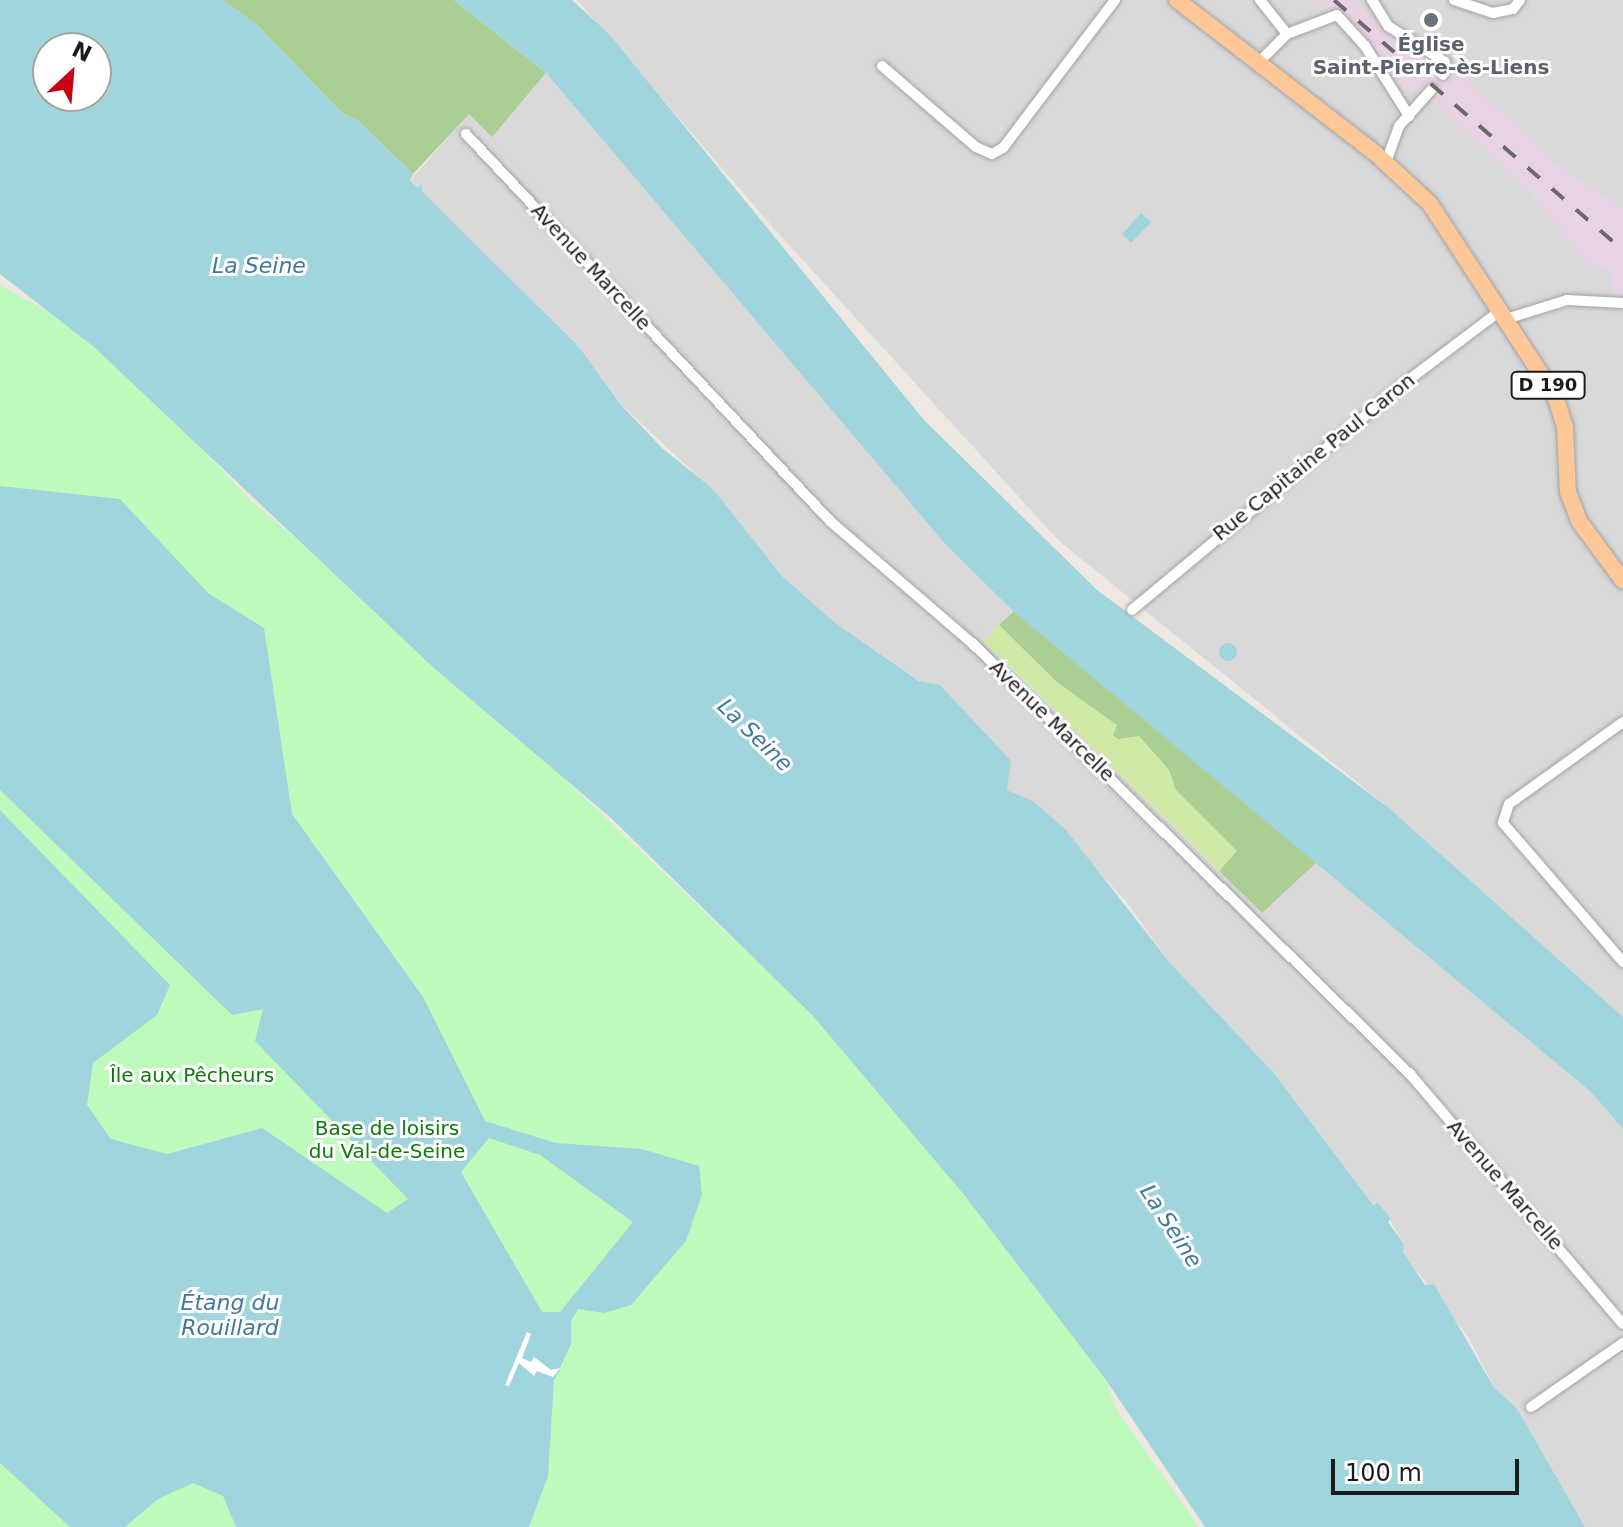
<!DOCTYPE html>
<html>
<head>
<meta charset="utf-8">
<style>
  body { margin:0 }
  #map { position:relative; width:1623px; height:1527px; overflow:hidden; background:#eee8e1; font-family:"DejaVu Sans",sans-serif }
  div>[style] { position:absolute }
  [style*='--x'] { left:calc(var(--x)*1px); top:calc(var(--y)*1px); width:calc(var(--w)*1px); rotate:calc(var(--a)*1deg) }
  .residential>* { inset:0; background:#dad9d9 }
  .industrial>* { inset:0; background:#e7d3e5 }
  .grass>* { inset:0; background:#ceeaa6 }
  .forest>* { inset:0; background:#abce95 }
  .park>* { inset:0; background:#bdfabc }
  .water>* { inset:0; background:#a1d5dd }
  .round { border-radius:50% }
  .pier>* { inset:0; background:#fff }
  .roads { filter:drop-shadow(0 0 2px #a3a3a3) drop-shadow(0 0 2px #a3a3a3) }
  .street>* { height:10px; margin:-5px; padding:0 5px; transform-origin:5px; border-radius:5px; background:#fff }
  .primary>* { height:16px; margin:-8px; padding:0 8px; transform-origin:8px; border-radius:8px; background:#fdc797 }
  .rail>* { height:4px; margin-top:-2px; transform-origin:0; background:repeating-linear-gradient(90deg,#6a6a6a 0 16px,transparent 0 32px) }
  .dots>* { width:22px; height:22px; translate:-50% -50%; box-sizing:border-box; border:4px solid #fff; border-radius:50% }
  span { translate:-50% -50%; white-space:nowrap; text-align:center; line-height:1.15; -webkit-text-stroke:6px #fff; paint-order:stroke }
  .shield-label span { padding:2px 6px; background:#fff; border:2px solid; border-radius:6px; -webkit-text-stroke-width:0 }
  .shield-label { font-size:18px; color:#1c1c1c; font-weight:700 }
  .worship-label { font-size:20px; color:#5b616d; font-weight:700 }
  .street-label { font-size:20px; color:#1c1c1c }
  .park-label { font-size:20px; color:#0b7b09 }
  .water-label { font-size:22px; color:#42789d; font-style:italic }
  .north { position:absolute; left:32px; top:32px; width:80px; height:80px; box-sizing:border-box; background:#fff; border:2px solid #a4a4a4; border-radius:50%; rotate:26deg; font-size:22px; font-weight:700; line-height:32px; text-align:center; color:#1c1c1c }
  .north::after { content:''; display:block; margin:auto; width:28px; height:36px; background:#c80013; clip-path:polygon(50% 0,100% 100%,50% 72%,0 100%) }
  .scale { position:absolute; left:1331px; top:1459px; width:188px; height:36px; box-sizing:border-box; border:4px solid #1c1c1c; border-top:0; padding-left:10px; font-size:24px; line-height:28px; white-space:nowrap; color:#1c1c1c; -webkit-text-stroke:6px #fff; paint-order:stroke }
</style>
</head>
<body>
<div id="map">
  <div class="residential">
    <i style="clip-path:polygon(577px 0,1318px 0,1330px 12px,1337px 10px,1402px 87px,1422px 91px,1530px 192px,1592px 269px,1596px 263px,1613px 272px,1610px 293px,1623px 294px,1623px 1017px,1389px 808px,1059px 541px,770px 224px)"></i>
    <i style="clip-path:polygon(1353px 0,1623px 0,1623px 209px,1554px 163px,1459px 72px,1454px 78px,1439px 69px,1432px 59px,1414px 51px)"></i>
    <i style="clip-path:polygon(546px 73px,946px 545px,1013px 611px,984px 642px,1261px 912px,1318px 861px,1591px 1092px,1623px 1129px,1623px 1527px,1585px 1527px,1518px 1410px,1493px 1386px,1469px 1338px,1402px 1252px,1404px 1244px,1390px 1220px,1373px 1205px,1273px 1072px,1171px 964px,1125px 900px,1033px 801px,1007px 790px,1010px 761px,940px 685px,920px 681px,834px 622px,785px 579px,704px 482px,623px 406px,579px 347px,421px 191px,421px 185px,418px 188px,410px 181px,469px 113px,492px 136px)"></i>
  </div>
  <div class="industrial">
    <i style="clip-path:polygon(1318px 0,1353px 0,1414px 51px,1432px 59px,1439px 70px,1454px 78px,1459px 72px,1554px 163px,1623px 209px,1623px 294px,1610px 293px,1613px 272px,1596px 263px,1591px 270px,1530px 192px,1422px 91px,1402px 87px,1337px 10px,1330px 13px)"></i>
  </div>
  <div class="grass">
    <i style="clip-path:polygon(999px 625px,1058px 683px,1139px 736px,1169px 770px,1176px 790px,1238px 851px,1219px 871px,984px 641px)"></i>
  </div>
  <div class="forest">
    <i style="clip-path:polygon(223px 0,454px 0,546px 73px,492px 137px,469px 114px,413px 174px,357px 120px,342px 113px,258px 26px)"></i>
    <i style="clip-path:polygon(1014px 611px,1280px 829px,1318px 861px,1262px 913px,1219px 871px,1237px 851px,1176px 790px,1169px 770px,1139px 736px,1118px 739px,1113px 735px,1117px 725px,1058px 683px,999px 625px)"></i>
  </div>
  <div class="park">
    <i style="clip-path:polygon(0 285px,103px 343px,250px 500px,421px 643px,876px 1074px,1106px 1380px,1116px 1409px,1199px 1527px,0 1527px)"></i>
  </div>
  <div class="water">
    <i style="clip-path:polygon(evenodd,0 0,223px 0,258px 26px,342px 113px,357px 120px,413px 174px,410px 181px,418px 188px,421px 184px,422px 191px,579px 347px,622px 406px,663px 449px,712px 488px,782px 576px,834px 622px,919px 681px,940px 685px,1011px 761px,1007px 790px,1033px 801px,1066px 830px,1171px 964px,1273px 1072px,1373px 1205px,1378px 1203px,1391px 1219px,1388px 1222px,1404px 1244px,1403px 1252px,1425px 1285px,1434px 1284px,1493px 1386px,1518px 1410px,1585px 1527px,1205px 1527px,1106px 1380px,965px 1196px,813px 1016px,611px 818px,435px 669px,94px 347px,0 274px,0 0,48px 48px,96px 48px,96px 96px,48px 96px,48px 48px)"></i>
    <i style="clip-path:polygon(454px 0,572px 0,609px 34px,924px 420px,1097px 590px,1389px 808px,1623px 1017px,1623px 1129px,1591px 1092px,1013px 611px,946px 545px,546px 73px)"></i>
    <i style="clip-path:polygon(1141px 213px,1151px 222px,1131px 243px,1122px 234px)"></i>
    <i style="clip-path:polygon(evenodd,0 486px,120px 499px,208px 593px,264px 628px,292px 814px,423px 997px,485px 1121px,556px 1143px,642px 1149px,699px 1166px,702px 1195px,686px 1241px,631px 1305px,604px 1313px,578px 1309px,571px 1321px,571px 1344px,554px 1381px,548px 1476px,529px 1527px,236px 1527px,223px 1496px,193px 1483px,158px 1499px,125px 1527px,70px 1527px,0 1463px,0 810px,170px 985px,157px 1015px,93px 1063px,87px 1105px,111px 1139px,167px 1154px,262px 1128px,387px 1213px,408px 1199px,255px 1041px,263px 1009px,232px 1015px,0 790px,0 486px,489px 1138px,540px 1155px,633px 1222px,560px 1312px,542px 1312px,461px 1172px,489px 1138px)"></i>
    <i class="round" style="left:1219px;top:643px;width:18px;height:18px"></i>
  </div>
  <div class="pier">
    <i style="clip-path:polygon(527px 1332px,531px 1334px,522px 1358px,531px 1362px,534px 1357px,551px 1370px,560px 1368px,553px 1377px,537px 1371px,534px 1376px,519px 1363px,509px 1386px,505px 1385px)"></i>
  </div>
  <div class="roads">
    <div class="street">
      <i style="--x:1260;--y:0;--w:43;--a:51.5"></i>
      <i style="--x:1372;--y:0;--w:31;--a:58"></i>
      <i style="--x:1388;--y:26;--w:67;--a:32.3"></i>
      <i style="--x:1445;--y:62;--w:13;--a:99"></i>
      <i style="--x:1454;--y:0;--w:41;--a:18.4"></i>
      <i style="--x:1493;--y:13;--w:20;--a:-11"></i>
      <i style="--x:1513;--y:9;--w:11;--a:-52"></i>
      <i style="--x:1258;--y:63;--w:41;--a:-45"></i>
      <i style="--x:1287;--y:34;--w:53;--a:-20.8"></i>
      <i style="--x:1337;--y:15;--w:42;--a:47.9"></i>
      <i style="--x:1365;--y:46;--w:83;--a:57.8"></i>
      <i style="--x:882;--y:66;--w:124;--a:40.8"></i>
      <i style="--x:976;--y:147;--w:17;--a:24"></i>
      <i style="--x:992;--y:154;--w:13;--a:-29"></i>
      <i style="--x:1003;--y:148;--w:186;--a:-52.9"></i>
      <i style="--x:466;--y:134;--w:531;--a:46.75"></i>
      <i style="--x:830;--y:521;--w:189;--a:40.7"></i>
      <i style="--x:973;--y:644;--w:613;--a:44.54"></i>
      <i style="--x:1410;--y:1074;--w:328;--a:49.6"></i>
      <i style="--x:1386;--y:162;--w:38;--a:-70"></i>
      <i style="--x:1399;--y:126;--w:50;--a:-48.3"></i>
      <i style="--x:1506;--y:319;--w:64;--a:-17.3"></i>
      <i style="--x:1567;--y:300;--w:56;--a:3.1"></i>
      <i style="--x:1132;--y:610;--w:346;--a:-39.8"></i>
      <i style="--x:1398;--y:388;--w:129;--a:-37.1"></i>
      <i style="--x:1623;--y:722;--w:140;--a:144.3"></i>
      <i style="--x:1509;--y:804;--w:20;--a:108"></i>
      <i style="--x:1503;--y:823;--w:184;--a:49.2"></i>
      <i style="--x:1531;--y:1407;--w:112;--a:-34.8"></i>
    </div>
    <div class="primary">
      <i style="--x:1177;--y:0;--w:250;--a:37.7"></i>
      <i style="--x:1375;--y:153;--w:75;--a:42.8"></i>
      <i style="--x:1430;--y:204;--w:229;--a:56.9"></i>
      <i style="--x:1555;--y:396;--w:33;--a:72"></i>
      <i style="--x:1565;--y:427;--w:65;--a:87.4"></i>
      <i style="--x:1568;--y:492;--w:31;--a:69"></i>
      <i style="--x:1579;--y:521;--w:74;--a:53.7"></i>
    </div>
  </div>
  <div class="rail">
    <i style="--x:1334;--y:0;--w:382;--a:40.9"></i>
  </div>
  <div class="dots">
    <i style="left:1431px;top:20px;background:#6b7280"></i>
  </div>
  <div class="shield-label">
    <span style="left:1548px;top:385px">D 190</span>
  </div>
  <div class="worship-label">
    <span style="left:1431px;top:56px">Église<br>Saint-Pierre-ès-Liens</span>
  </div>
  <div class="street-label">
    <span style="left:591px;top:267px;rotate:47deg">Avenue Marcelle</span>
    <span style="left:1314px;top:457px;rotate:-39deg">Rue Capitaine Paul Caron</span>
    <span style="left:1052px;top:721px;rotate:44deg">Avenue Marcelle</span>
    <span style="left:1505px;top:1185px;rotate:49deg">Avenue Marcelle</span>
  </div>
  <div class="park-label">
    <span style="left:192px;top:1075px">Île aux Pêcheurs</span>
    <span style="left:387px;top:1140px">Base de loisirs<br>du Val-de-Seine</span>
  </div>
  <div class="water-label">
    <span style="left:259px;top:266px">La Seine</span>
    <span style="left:755px;top:735px;rotate:44deg">La Seine</span>
    <span style="left:1171px;top:1226px;rotate:57deg">La Seine</span>
    <span style="left:230px;top:1315px">Étang du<br>Rouillard</span>
  </div>
  <div class="north">N</div>
  <div class="scale">100 m</div>
</div>
</body>
</html>
